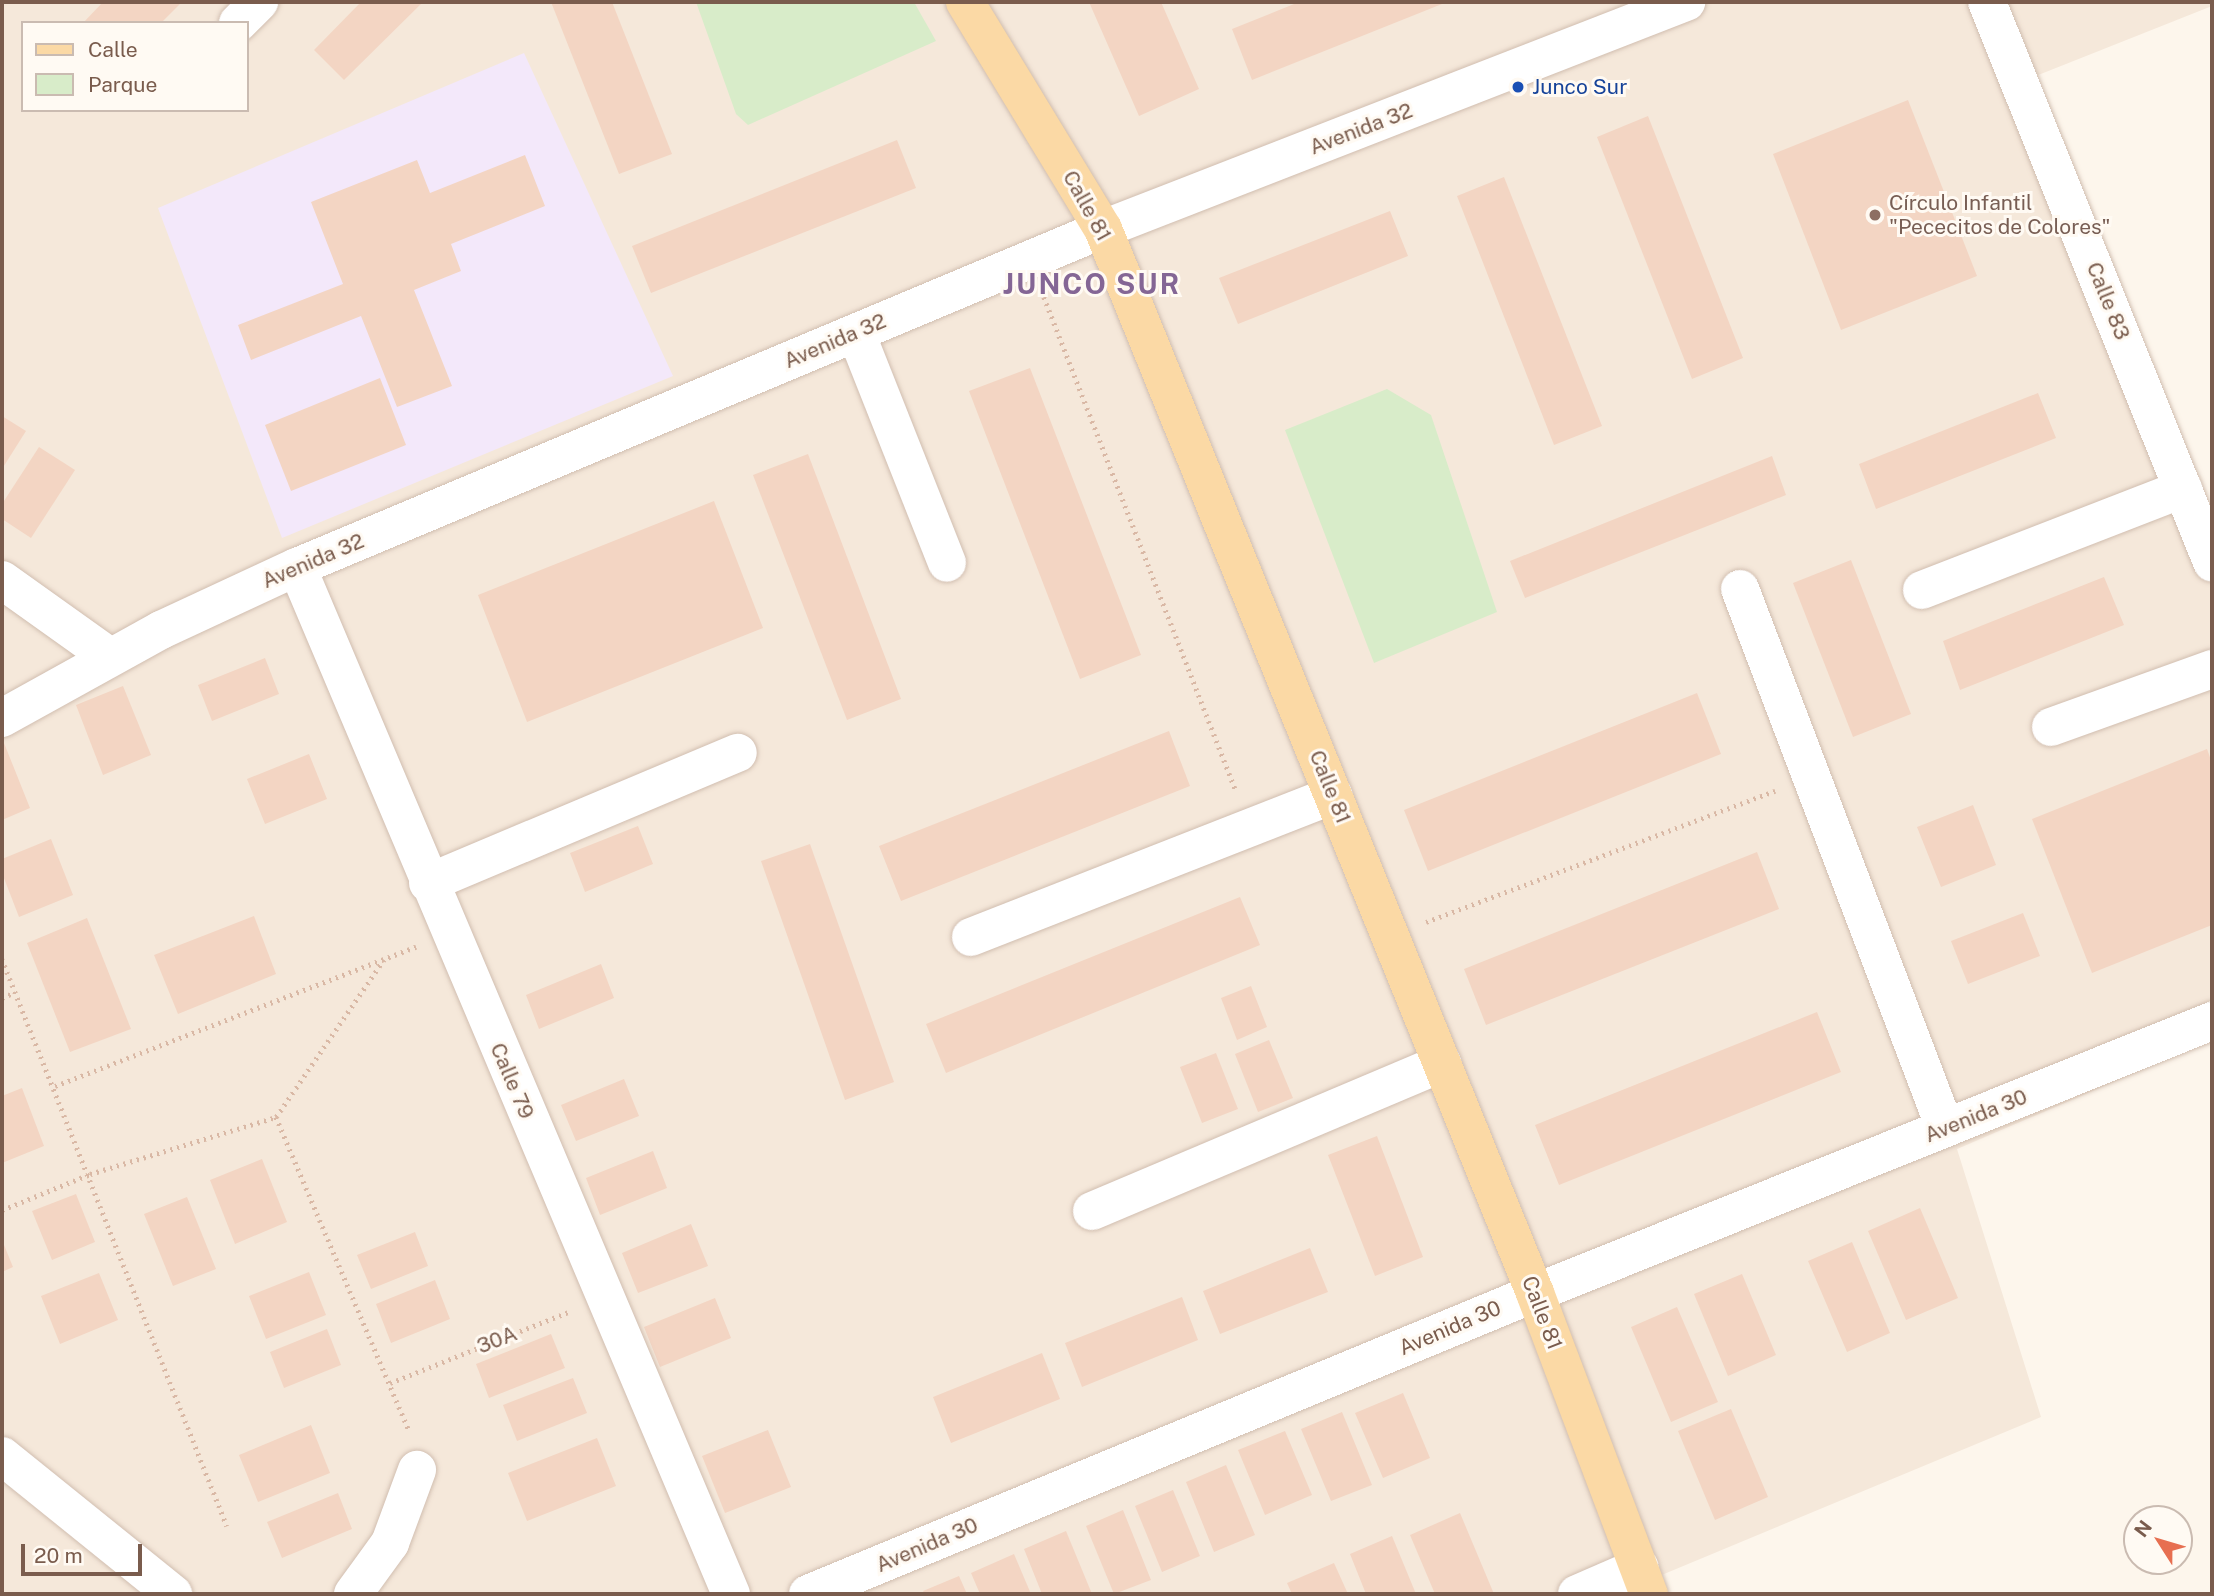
<!DOCTYPE html>
<html>
<head>
<meta charset="utf-8">
<style>
  body { margin:0 }
  #map { position:relative; width:2214px; height:1596px; overflow:hidden; background:#fdf6ec; font-family:"Public Sans",sans-serif }
  div>[style] { position:absolute }
  [style*='--x'] { left:calc(var(--x)*1px); top:calc(var(--y)*1px); width:calc(var(--w)*1px); rotate:calc(var(--a)*1deg) }
  .residential>* { inset:0; background:#f5e8da }
  .education>* { inset:0; background:#f3e8fa }
  .green>* { inset:0; background:#d8ecc9 }
  .building>* { inset:0; background:#f3d5c3 }
  .path>* { height:4.5px; margin-top:-2.25px; transform-origin:0; background:repeating-linear-gradient(90deg,#d9b8a5 0 2px,transparent 0 7px) }
  .roads { filter:drop-shadow(0 0 2px #d1beb0) drop-shadow(0 0 2px #d1beb0) }
  .minor>* { height:38px; margin:-19px; padding:0 19px; transform-origin:19px; border-radius:19px; background:#fff }
  .major>* { height:38px; margin:-19px; padding:0 19px; transform-origin:19px; border-radius:19px; background:#fbd9a5 }
  .dots>* { width:19px; height:19px; translate:-50% -50%; box-sizing:border-box; border:4px solid #fffaf3; border-radius:50% }
  span { translate:-50% -50%; white-space:nowrap; text-align:center; line-height:1.15; -webkit-text-stroke:6px #fffaf3; paint-order:stroke }
  .transit-label { font-size:21px; color:#164399 }
  .left { translate:0 -50%; text-align:left }
  .street-label { font-size:21px; color:#7a5c4d }
  .education-label { font-size:21px; color:#785e54 }
  .district-label { font-size:28px; color:#846695; font-weight:700; letter-spacing:2px }
  .frame { position:absolute; inset:0; border:4px solid #7a5c4d; pointer-events:none }
  .legend { position:absolute; left:21px; top:21px; width:228px; height:91px; box-sizing:border-box; background:#fffaf3; border:2px solid #cabbb1; margin:0; padding:9px 12px; list-style:none; font-size:21px; color:#7a5c4d }
  .legend li { display:flex; align-items:center; gap:14px; height:35px }
  .legend b { width:35px; border:2px solid #cabbb1 }
  .north { position:absolute; left:2123px; top:1505px; width:70px; height:70px; box-sizing:border-box; background:#fffaf3; border:2px solid #cabbb1; border-radius:50%; rotate:307deg; font-size:19px; font-weight:700; line-height:28px; text-align:center; color:#7a5c4d }
  .north::after { content:''; display:block; margin:auto; width:24px; height:32px; background:#e76f51; clip-path:polygon(50% 0,100% 100%,50% 72%,0 100%) }
  .scale { position:absolute; left:21px; top:1544px; width:121px; height:32px; box-sizing:border-box; border:4px solid #7a5c4d; border-top:0; padding-left:9px; font-size:21px; line-height:24px; white-space:nowrap; color:#7a5c4d; -webkit-text-stroke:5px #fffaf3; paint-order:stroke }
</style>
</head>
<body>
<div id="map">
  <div class="residential">
    <i style="clip-path:polygon(evenodd,2px 2px,2212px 2px,2212px 6px,2026px 80px,2212px 562px,2212px 1040px,1957px 1149px,2041px 1417px,1628px 1589px,1629px 1594px,2px 1594px,2px 2px,23px 23px,247px 23px,247px 110px,23px 110px,23px 23px)"></i>
  </div>
  <div class="education">
    <i style="clip-path:polygon(524px 53px,673px 376px,282px 538px,158px 208px)"></i>
  </div>
  <div class="green">
    <i style="clip-path:polygon(696px 2px,914px 2px,936px 41px,748px 125px,736px 114px)"></i>
    <i style="clip-path:polygon(1387px 389px,1431px 415px,1497px 612px,1374px 663px,1285px 430px)"></i>
  </div>
  <div class="building">
    <i style="clip-path:polygon(103px 2px,182px 2px,161px 23px,83px 23px)"></i>
    <i style="clip-path:polygon(361px 2px,423px 2px,344px 80px,314px 50px)"></i>
    <i style="clip-path:polygon(551px 2px,612px 2px,672px 154px,619px 174px)"></i>
    <i style="clip-path:polygon(1089px 2px,1161px 2px,1199px 89px,1139px 116px)"></i>
    <i style="clip-path:polygon(1299px 2px,1447px 2px,1252px 80px,1232px 29px)"></i>
    <i style="clip-path:polygon(1908px 100px,1977px 276px,1841px 330px,1773px 154px)"></i>
    <i style="clip-path:polygon(1648px 116px,1743px 358px,1692px 379px,1597px 137px)"></i>
    <i style="clip-path:polygon(897px 140px,916px 188px,651px 293px,632px 246px)"></i>
    <i style="clip-path:polygon(525px 155px,545px 206px,451px 244px,461px 271px,414px 290px,452px 386px,397px 407px,361px 316px,251px 360px,238px 325px,343px 284px,311px 202px,417px 160px,430px 193px)"></i>
    <i style="clip-path:polygon(1504px 177px,1602px 426px,1554px 445px,1457px 196px)"></i>
    <i style="clip-path:polygon(1390px 211px,1408px 256px,1238px 324px,1219px 278px)"></i>
    <i style="clip-path:polygon(1030px 368px,1141px 655px,1080px 679px,969px 391px)"></i>
    <i style="clip-path:polygon(380px 378px,406px 445px,291px 491px,265px 425px)"></i>
    <i style="clip-path:polygon(2038px 393px,2056px 438px,1876px 509px,1859px 464px)"></i>
    <i style="clip-path:polygon(2px 416px,26px 431px,2px 469px)"></i>
    <i style="clip-path:polygon(39px 447px,75px 470px,31px 538px,2px 519px,2px 504px)"></i>
    <i style="clip-path:polygon(808px 454px,901px 699px,847px 720px,753px 475px)"></i>
    <i style="clip-path:polygon(1772px 456px,1786px 495px,1525px 598px,1510px 561px)"></i>
    <i style="clip-path:polygon(714px 501px,763px 628px,527px 722px,478px 595px)"></i>
    <i style="clip-path:polygon(1851px 560px,1911px 714px,1853px 737px,1793px 583px)"></i>
    <i style="clip-path:polygon(2104px 577px,2124px 625px,1960px 690px,1943px 641px)"></i>
    <i style="clip-path:polygon(265px 658px,279px 694px,212px 721px,198px 685px)"></i>
    <i style="clip-path:polygon(123px 686px,151px 755px,103px 775px,76px 705px)"></i>
    <i style="clip-path:polygon(1697px 693px,1721px 754px,1428px 871px,1404px 810px)"></i>
    <i style="clip-path:polygon(1169px 731px,1190px 786px,901px 901px,879px 846px)"></i>
    <i style="clip-path:polygon(2px 738px,30px 808px,2px 820px)"></i>
    <i style="clip-path:polygon(2207px 749px,2212px 763px,2212px 925px,2092px 973px,2032px 819px)"></i>
    <i style="clip-path:polygon(309px 754px,327px 799px,265px 824px,247px 779px)"></i>
    <i style="clip-path:polygon(1973px 805px,1996px 865px,1941px 887px,1917px 827px)"></i>
    <i style="clip-path:polygon(638px 826px,653px 864px,585px 892px,570px 853px)"></i>
    <i style="clip-path:polygon(51px 839px,73px 895px,19px 917px,2px 873px,2px 859px)"></i>
    <i style="clip-path:polygon(810px 844px,894px 1082px,845px 1100px,761px 861px)"></i>
    <i style="clip-path:polygon(1757px 852px,1779px 909px,1486px 1025px,1464px 969px)"></i>
    <i style="clip-path:polygon(1240px 897px,1260px 945px,946px 1073px,926px 1024px)"></i>
    <i style="clip-path:polygon(2023px 913px,2040px 956px,1968px 984px,1951px 941px)"></i>
    <i style="clip-path:polygon(254px 916px,276px 974px,178px 1014px,154px 955px)"></i>
    <i style="clip-path:polygon(87px 918px,131px 1029px,70px 1052px,27px 943px)"></i>
    <i style="clip-path:polygon(601px 964px,614px 998px,539px 1029px,526px 995px)"></i>
    <i style="clip-path:polygon(1251px 986px,1267px 1027px,1237px 1040px,1221px 998px)"></i>
    <i style="clip-path:polygon(1817px 1012px,1841px 1072px,1559px 1185px,1535px 1125px)"></i>
    <i style="clip-path:polygon(1269px 1040px,1293px 1098px,1258px 1112px,1235px 1054px)"></i>
    <i style="clip-path:polygon(1216px 1053px,1238px 1109px,1202px 1123px,1180px 1067px)"></i>
    <i style="clip-path:polygon(624px 1079px,639px 1116px,576px 1141px,561px 1105px)"></i>
    <i style="clip-path:polygon(22px 1088px,44px 1146px,2px 1163px,2px 1096px)"></i>
    <i style="clip-path:polygon(1377px 1136px,1423px 1257px,1375px 1276px,1328px 1155px)"></i>
    <i style="clip-path:polygon(653px 1151px,667px 1188px,600px 1215px,586px 1178px)"></i>
    <i style="clip-path:polygon(262px 1159px,287px 1222px,235px 1244px,210px 1180px)"></i>
    <i style="clip-path:polygon(76px 1194px,95px 1242px,52px 1260px,32px 1211px)"></i>
    <i style="clip-path:polygon(187px 1197px,216px 1269px,173px 1286px,144px 1214px)"></i>
    <i style="clip-path:polygon(1920px 1208px,1958px 1298px,1906px 1320px,1868px 1231px)"></i>
    <i style="clip-path:polygon(691px 1224px,708px 1266px,638px 1293px,622px 1253px)"></i>
    <i style="clip-path:polygon(415px 1232px,428px 1266px,371px 1289px,357px 1255px)"></i>
    <i style="clip-path:polygon(2px 1240px,13px 1267px,2px 1272px)"></i>
    <i style="clip-path:polygon(1852px 1242px,1890px 1333px,1847px 1352px,1808px 1261px)"></i>
    <i style="clip-path:polygon(1310px 1248px,1328px 1292px,1220px 1334px,1203px 1291px)"></i>
    <i style="clip-path:polygon(309px 1272px,326px 1315px,266px 1339px,249px 1296px)"></i>
    <i style="clip-path:polygon(99px 1273px,118px 1320px,60px 1344px,41px 1296px)"></i>
    <i style="clip-path:polygon(1742px 1274px,1776px 1355px,1728px 1376px,1694px 1294px)"></i>
    <i style="clip-path:polygon(435px 1280px,450px 1319px,391px 1343px,376px 1304px)"></i>
    <i style="clip-path:polygon(1182px 1297px,1198px 1340px,1082px 1387px,1065px 1343px)"></i>
    <i style="clip-path:polygon(715px 1298px,731px 1338px,660px 1367px,644px 1327px)"></i>
    <i style="clip-path:polygon(1677px 1307px,1718px 1402px,1671px 1422px,1631px 1327px)"></i>
    <i style="clip-path:polygon(327px 1329px,341px 1365px,284px 1388px,270px 1352px)"></i>
    <i style="clip-path:polygon(551px 1334px,565px 1368px,489px 1398px,476px 1364px)"></i>
    <i style="clip-path:polygon(1042px 1353px,1060px 1399px,951px 1443px,933px 1397px)"></i>
    <i style="clip-path:polygon(573px 1378px,587px 1413px,517px 1441px,503px 1405px)"></i>
    <i style="clip-path:polygon(1403px 1393px,1430px 1458px,1383px 1478px,1355px 1413px)"></i>
    <i style="clip-path:polygon(1731px 1409px,1768px 1497px,1715px 1520px,1678px 1431px)"></i>
    <i style="clip-path:polygon(1342px 1412px,1372px 1485px,1331px 1501px,1301px 1429px)"></i>
    <i style="clip-path:polygon(311px 1425px,330px 1473px,258px 1502px,239px 1455px)"></i>
    <i style="clip-path:polygon(768px 1430px,791px 1487px,725px 1513px,702px 1456px)"></i>
    <i style="clip-path:polygon(1285px 1431px,1312px 1495px,1265px 1515px,1238px 1450px)"></i>
    <i style="clip-path:polygon(597px 1438px,616px 1486px,527px 1521px,508px 1473px)"></i>
    <i style="clip-path:polygon(1226px 1465px,1255px 1535px,1214px 1552px,1186px 1482px)"></i>
    <i style="clip-path:polygon(1173px 1490px,1200px 1556px,1162px 1572px,1135px 1506px)"></i>
    <i style="clip-path:polygon(338px 1493px,352px 1529px,282px 1558px,267px 1522px)"></i>
    <i style="clip-path:polygon(1123px 1510px,1151px 1580px,1114px 1594px,1086px 1526px)"></i>
    <i style="clip-path:polygon(1460px 1513px,1494px 1594px,1435px 1594px,1410px 1535px)"></i>
    <i style="clip-path:polygon(1066px 1531px,1092px 1594px,1042px 1594px,1024px 1549px)"></i>
    <i style="clip-path:polygon(1392px 1536px,1416px 1594px,1366px 1594px,1350px 1554px)"></i>
    <i style="clip-path:polygon(1014px 1554px,1031px 1594px,980px 1594px,971px 1573px)"></i>
    <i style="clip-path:polygon(1334px 1563px,1348px 1594px,1292px 1594px,1287px 1583px)"></i>
    <i style="clip-path:polygon(959px 1576px,967px 1594px,925px 1594px,923px 1591px)"></i>
  </div>
  <div class="path">
    <i style="--x:1044;--y:297;--w:530;--a:68.76"></i>
    <i style="--x:1426;--y:922;--w:373;--a:-20.6"></i>
    <i style="--x:2;--y:959;--w:610;--a:68.36"></i>
    <i style="--x:2;--y:998;--w:14;--a:-25"></i>
    <i style="--x:55;--y:1086;--w:387;--a:-21.1"></i>
    <i style="--x:276;--y:1117;--w:341;--a:67"></i>
    <i style="--x:2;--y:1210;--w:95;--a:-22.2"></i>
    <i style="--x:90;--y:1174;--w:195;--a:-17"></i>
    <i style="--x:276;--y:1117;--w:191;--a:-55.6"></i>
    <i style="--x:390;--y:1383;--w:192;--a:-21.7"></i>
  </div>
  <div class="roads">
    <div class="minor">
      <i style="--x:1987;--y:2;--w:604;--a:68.11"></i>
      <i style="--x:238;--y:23;--w:30;--a:-45"></i>
      <i style="--x:856;--y:333;--w:247;--a:68.4"></i>
      <i style="--x:297;--y:567;--w:1115;--a:67.09"></i>
      <i style="--x:2;--y:580;--w:133;--a:35.5"></i>
      <i style="--x:1740;--y:589;--w:577;--a:69.18"></i>
      <i style="--x:1922;--y:590;--w:280;--a:-21.2"></i>
      <i style="--x:2;--y:718;--w:182;--a:-29"></i>
      <i style="--x:161;--y:630;--w:150;--a:-24.9"></i>
      <i style="--x:297;--y:567;--w:874;--a:-22.75"></i>
      <i style="--x:1103;--y:229;--w:626;--a:-21.27"></i>
      <i style="--x:2051;--y:727;--w:171;--a:-19.8"></i>
      <i style="--x:428;--y:883;--w:336;--a:-22.8"></i>
      <i style="--x:971;--y:937;--w:389;--a:-21.4"></i>
      <i style="--x:1092;--y:1211;--w:380;--a:-22.9"></i>
      <i style="--x:2;--y:1456;--w:220;--a:38.9"></i>
      <i style="--x:353;--y:1594;--w:63;--a:-54"></i>
      <i style="--x:390;--y:1543;--w:78;--a:-69.7"></i>
      <i style="--x:808;--y:1594;--w:787;--a:-22.49"></i>
      <i style="--x:1535;--y:1293;--w:730;--a:-21.89"></i>
      <i style="--x:1577;--y:1594;--w:68;--a:-23.5"></i>
    </div>
    <div class="major">
      <i style="--x:965;--y:2;--w:266;--a:58.7"></i>
      <i style="--x:1103;--y:229;--w:1148;--a:67.9"></i>
      <i style="--x:1535;--y:1293;--w:322;--a:69.3"></i>
    </div>
  </div>
  <div class="dots">
    <i style="left:1518px;top:87px;background:#1a4fb4"></i>
    <i style="left:1875px;top:215px;background:#8d6e63"></i>
  </div>
  <div class="transit-label">
    <span class="left" style="left:1532px;top:87px">Junco Sur</span>
  </div>
  <div class="street-label">
    <span style="left:1361px;top:129px;rotate:-21deg">Avenida 32</span>
    <span style="left:1087px;top:206px;rotate:61deg">Calle 81</span>
    <span style="left:2108px;top:301px;rotate:68deg">Calle 83</span>
    <span style="left:835px;top:341px;rotate:-23deg">Avenida 32</span>
    <span style="left:313px;top:561px;rotate:-23deg">Avenida 32</span>
    <span style="left:1330px;top:787px;rotate:68deg">Calle 81</span>
    <span style="left:512px;top:1081px;rotate:67deg">Calle 79</span>
    <span style="left:1976px;top:1116px;rotate:-22deg">Avenida 30</span>
    <span style="left:1542px;top:1313px;rotate:69deg">Calle 81</span>
    <span style="left:1450px;top:1328px;rotate:-23deg">Avenida 30</span>
    <span style="left:497px;top:1340px;rotate:-21deg">30A</span>
    <span style="left:927px;top:1545px;rotate:-23deg">Avenida 30</span>
  </div>
  <div class="education-label">
    <span class="left" style="left:1889px;top:215px">Círculo Infantil<br>"Pececitos de Colores"</span>
  </div>
  <div class="district-label">
    <span style="left:1092px;top:284px">JUNCO SUR</span>
  </div>
  <div class="frame"></div>
  <ul class="legend">
  <li><b style="height:9px;background:#fbd9a5"></b>Calle</li>
  <li><b style="height:19px;background:#d8ecc9"></b>Parque</li>
  </ul>
  <div class="north">N</div>
  <div class="scale">20 m</div>
</div>
</body>
</html>
